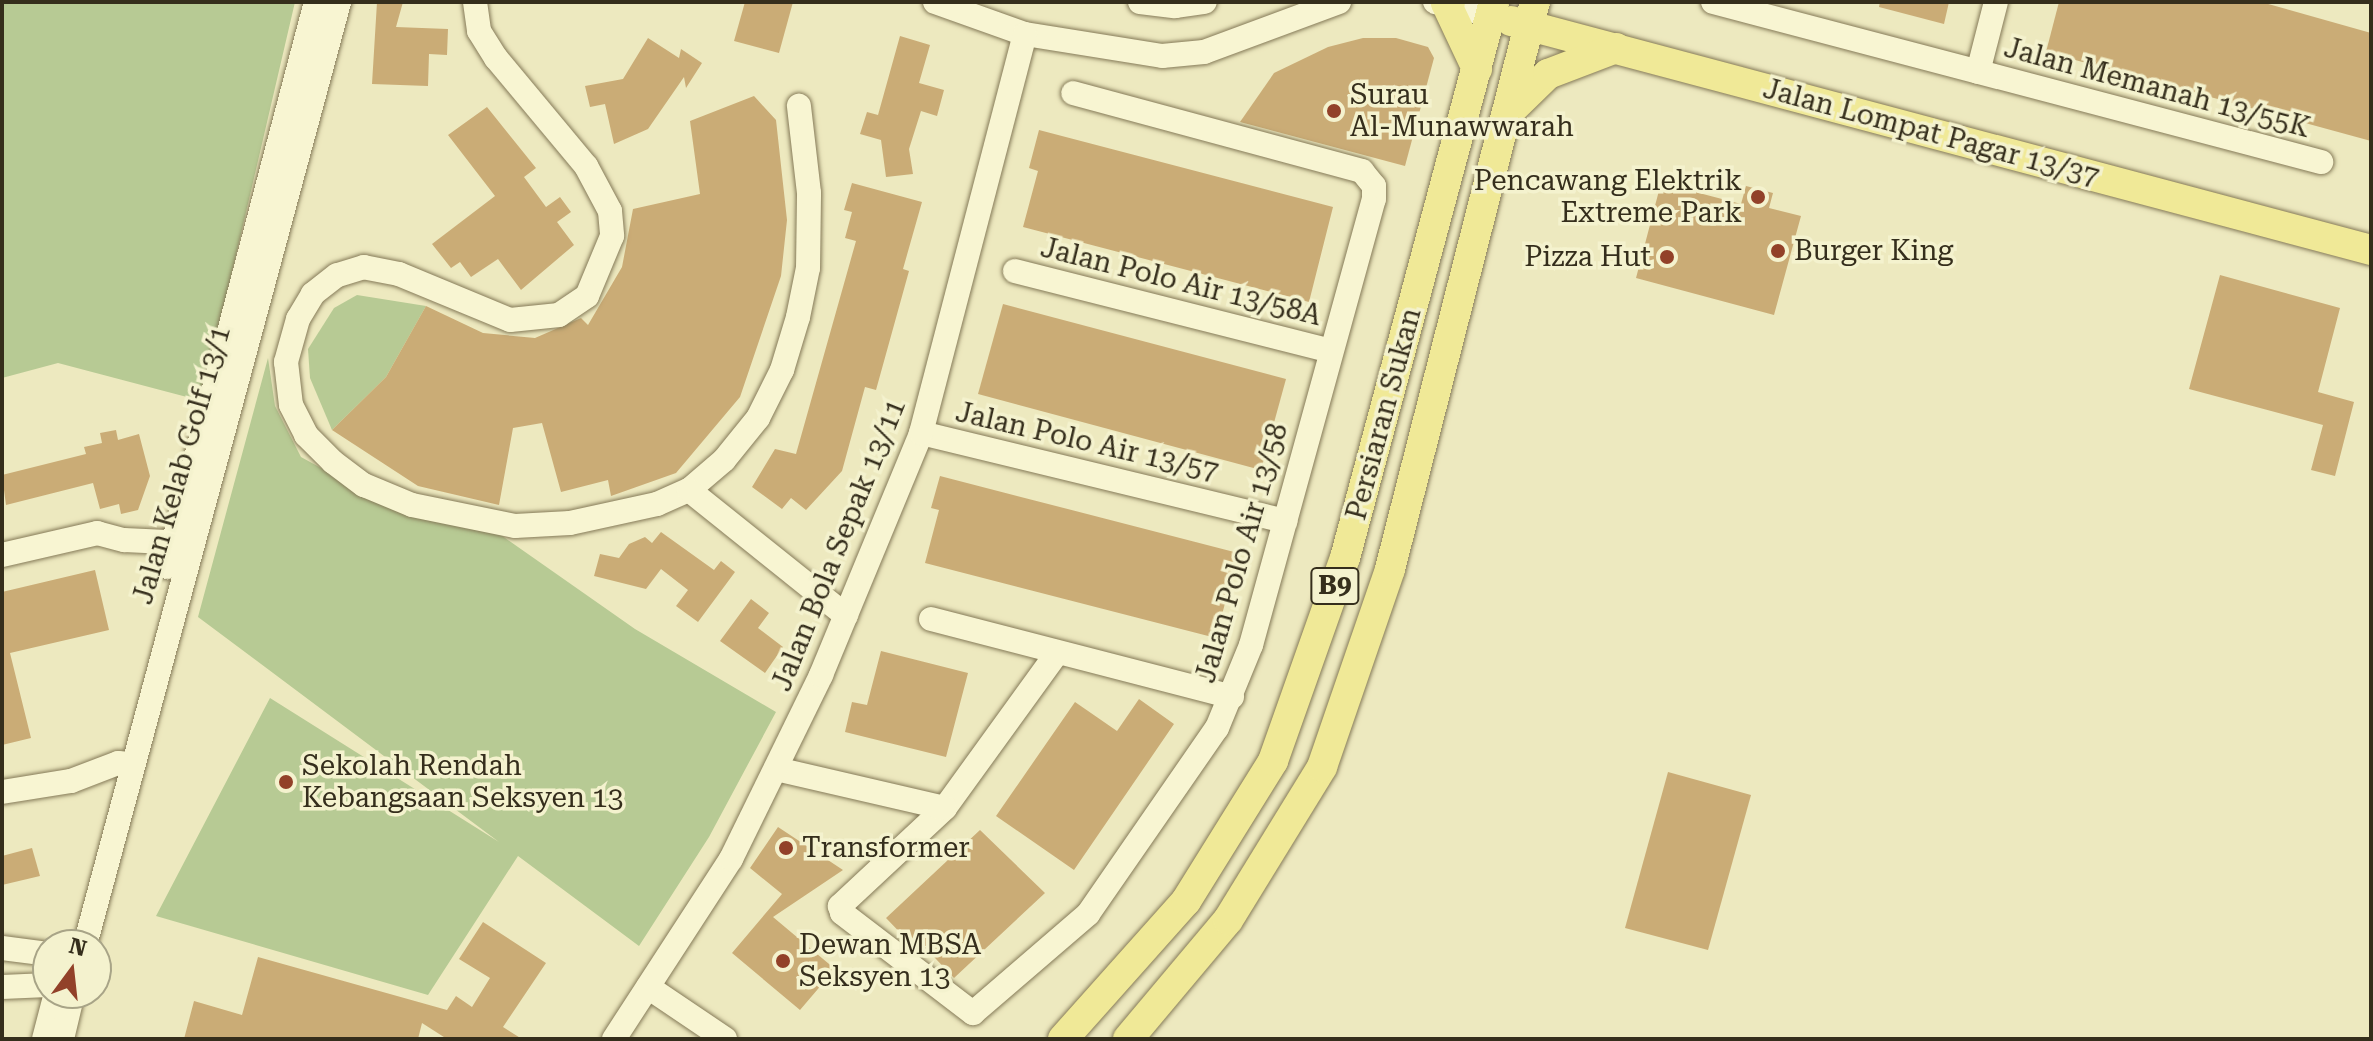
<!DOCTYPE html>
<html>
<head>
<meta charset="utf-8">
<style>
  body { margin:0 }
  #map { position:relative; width:2373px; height:1041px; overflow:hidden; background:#ede9bf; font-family:"Roboto Serif",serif }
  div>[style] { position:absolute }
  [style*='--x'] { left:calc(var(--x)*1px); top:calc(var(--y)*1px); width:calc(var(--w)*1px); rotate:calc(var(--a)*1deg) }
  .green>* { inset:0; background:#b7ca94 }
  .building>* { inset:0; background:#caac76 }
  .roads { filter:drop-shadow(0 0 2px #857a58) drop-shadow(0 0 2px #857a58) }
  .minor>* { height:24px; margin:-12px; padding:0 12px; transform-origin:12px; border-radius:12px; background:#f8f5d2 }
  .major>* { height:30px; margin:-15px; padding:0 15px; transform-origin:15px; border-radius:15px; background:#f0e997 }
  .dots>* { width:22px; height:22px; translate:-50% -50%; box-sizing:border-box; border:4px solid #f4f2ce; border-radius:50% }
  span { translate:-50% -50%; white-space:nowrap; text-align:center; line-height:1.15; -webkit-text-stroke:7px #f4f2ce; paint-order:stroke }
  .shield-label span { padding:2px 6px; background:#f4f2ce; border:2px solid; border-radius:6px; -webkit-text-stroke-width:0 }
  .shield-label { font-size:26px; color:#352e1c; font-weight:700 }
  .street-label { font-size:28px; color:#352e1c }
  .poi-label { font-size:28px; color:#352e1c }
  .left { translate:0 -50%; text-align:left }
  .right { translate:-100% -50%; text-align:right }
  .frame { position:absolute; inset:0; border:4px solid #352e1c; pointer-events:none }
  .north { position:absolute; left:32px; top:929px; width:80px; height:80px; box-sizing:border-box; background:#f4f2ce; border:2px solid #a8a487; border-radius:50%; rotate:15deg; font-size:22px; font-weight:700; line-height:32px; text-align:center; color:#352e1c }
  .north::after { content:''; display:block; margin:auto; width:28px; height:36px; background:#924129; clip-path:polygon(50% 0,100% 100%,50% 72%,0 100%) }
</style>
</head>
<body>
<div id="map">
  <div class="green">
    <i style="clip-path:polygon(2px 2px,295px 2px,202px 401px,58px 363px,2px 378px)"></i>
    <i style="clip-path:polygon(357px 295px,426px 306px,386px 377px,332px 430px,310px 378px,308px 349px,334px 308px)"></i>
    <i style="clip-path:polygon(268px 358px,275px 406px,301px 457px,361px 490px,498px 533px,635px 629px,776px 712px,709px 837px,639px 946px,518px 856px,428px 995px,156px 916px,270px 698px,499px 842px,198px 617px)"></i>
  </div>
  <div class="building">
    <i style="clip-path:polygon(377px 2px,403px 2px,396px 27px,448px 29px,447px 55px,429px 54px,428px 86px,372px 84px)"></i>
    <i style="clip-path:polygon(745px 2px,793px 2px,779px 53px,734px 41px)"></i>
    <i style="clip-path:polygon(1880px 2px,1949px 2px,1944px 24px,1879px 7px)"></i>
    <i style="clip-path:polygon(2059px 2px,2261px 2px,2371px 33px,2371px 141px,2046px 52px)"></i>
    <i style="clip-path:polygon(900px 36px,930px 45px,919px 83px,944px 90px,937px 116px,921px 111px,909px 149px,913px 174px,886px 177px,881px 140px,860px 134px,867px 112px,878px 115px)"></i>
    <i style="clip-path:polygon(648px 38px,679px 58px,681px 49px,702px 63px,686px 88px,684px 77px,648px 129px,614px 144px,605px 104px,590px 107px,585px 86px,623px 79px)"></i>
    <i style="clip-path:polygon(1363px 38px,1396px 38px,1428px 47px,1434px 58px,1405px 166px,1240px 122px,1274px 73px,1328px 47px)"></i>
    <i style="clip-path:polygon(754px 96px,776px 120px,787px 220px,781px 276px,740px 397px,676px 473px,611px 496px,608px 480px,561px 492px,542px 423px,513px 428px,499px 505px,418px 486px,332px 430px,386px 377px,426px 306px,483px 333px,535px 338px,581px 318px,588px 325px,622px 267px,633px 209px,700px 194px,690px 121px)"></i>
    <i style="clip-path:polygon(487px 107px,536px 168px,524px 177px,546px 207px,560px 197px,571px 212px,557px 222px,574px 245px,521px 290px,498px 259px,471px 277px,460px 262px,451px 268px,432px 244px,495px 196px,448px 135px)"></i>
    <i style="clip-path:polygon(1039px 130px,1333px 207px,1309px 302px,1023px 227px,1038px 171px,1029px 168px)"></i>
    <i style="clip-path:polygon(852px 183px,922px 202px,903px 269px,909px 271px,876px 390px,865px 387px,842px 471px,806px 510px,791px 498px,782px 509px,752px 487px,775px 449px,796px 454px,856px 241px,845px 238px,852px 212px,844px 210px)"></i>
    <i style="clip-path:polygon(1661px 183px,1741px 204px,1746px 186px,1773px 193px,1769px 208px,1801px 216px,1774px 315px,1636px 278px)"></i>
    <i style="clip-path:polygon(2220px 275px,2340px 308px,2318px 392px,2354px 402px,2335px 476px,2311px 470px,2323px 425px,2189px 389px)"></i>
    <i style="clip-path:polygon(1003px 304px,1286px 379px,1261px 470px,978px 394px)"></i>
    <i style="clip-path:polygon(116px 430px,118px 440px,139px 434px,150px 476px,138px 510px,121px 514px,119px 504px,100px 509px,93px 483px,6px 505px,2px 475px,86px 454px,84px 447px,102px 443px,100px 433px)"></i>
    <i style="clip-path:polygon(940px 476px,1238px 553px,1216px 638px,925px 563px,939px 510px,931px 508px)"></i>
    <i style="clip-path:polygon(661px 532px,714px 570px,721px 561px,735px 572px,698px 622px,676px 606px,688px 590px,661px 569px,646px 589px,594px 576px,600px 554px,619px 558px,629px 544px,645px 537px,652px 543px)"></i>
    <i style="clip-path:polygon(95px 570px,109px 630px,10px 653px,31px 738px,2px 745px,2px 592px)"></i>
    <i style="clip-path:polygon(751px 599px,769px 613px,758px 628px,783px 647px,765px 673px,720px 641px)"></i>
    <i style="clip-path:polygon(881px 651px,968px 673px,946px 757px,845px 732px,852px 702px,867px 705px)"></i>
    <i style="clip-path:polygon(1139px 699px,1174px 724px,1074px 870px,996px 816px,1075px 702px,1117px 731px)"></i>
    <i style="clip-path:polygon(1668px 772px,1751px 795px,1708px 950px,1625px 928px)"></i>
    <i style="clip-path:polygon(778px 827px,843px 870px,773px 917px,835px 969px,800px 1010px,732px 953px,782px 894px,750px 868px)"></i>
    <i style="clip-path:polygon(980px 830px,1045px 893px,954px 978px,918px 940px,912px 945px,886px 918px)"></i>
    <i style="clip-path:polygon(32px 848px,40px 876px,2px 885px,2px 856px)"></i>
    <i style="clip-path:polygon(483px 922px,546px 963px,503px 1027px,522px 1039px,447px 1039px,422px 1023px,418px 1039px,184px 1039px,194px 1001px,242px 1015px,258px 957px,447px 1010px,456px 996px,472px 1007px,490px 978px,459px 959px)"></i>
  </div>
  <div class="roads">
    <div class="minor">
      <i style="--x:475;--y:2;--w:29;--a:82"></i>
      <i style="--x:479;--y:31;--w:32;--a:58"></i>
      <i style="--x:496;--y:58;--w:141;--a:50.2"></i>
      <i style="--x:586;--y:166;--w:51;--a:61.9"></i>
      <i style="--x:610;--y:211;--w:25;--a:85"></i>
      <i style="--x:612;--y:236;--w:65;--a:112.6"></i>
      <i style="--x:587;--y:296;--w:34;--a:146"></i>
      <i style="--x:559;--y:315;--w:49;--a:174.2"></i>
      <i style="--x:510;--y:320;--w:120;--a:-157.5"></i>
      <i style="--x:399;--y:274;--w:36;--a:-169"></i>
      <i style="--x:364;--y:267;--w:28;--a:163"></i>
      <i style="--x:337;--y:275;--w:31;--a:142"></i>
      <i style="--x:313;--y:294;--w:29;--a:121"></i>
      <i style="--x:298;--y:319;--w:45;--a:105.6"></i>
      <i style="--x:286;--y:362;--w:43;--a:83.4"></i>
      <i style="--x:291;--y:405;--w:34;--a:63"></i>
      <i style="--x:306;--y:435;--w:38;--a:45"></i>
      <i style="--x:333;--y:462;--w:39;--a:37"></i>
      <i style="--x:364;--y:485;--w:52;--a:22.6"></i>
      <i style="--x:412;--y:505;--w:105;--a:11.5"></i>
      <i style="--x:515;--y:526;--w:55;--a:-3.1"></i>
      <i style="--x:570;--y:523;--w:89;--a:-12.3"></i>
      <i style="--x:657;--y:504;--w:35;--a:-24"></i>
      <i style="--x:689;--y:490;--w:46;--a:-40.6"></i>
      <i style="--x:724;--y:460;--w:54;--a:-51"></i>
      <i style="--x:758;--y:418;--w:54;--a:-63.4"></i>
      <i style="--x:782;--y:370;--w:55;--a:-73.2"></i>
      <i style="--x:798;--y:317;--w:50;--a:-78.5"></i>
      <i style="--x:808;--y:268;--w:75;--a:-89.2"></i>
      <i style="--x:809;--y:193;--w:88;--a:-96.6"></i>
      <i style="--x:935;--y:2;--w:96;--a:19.6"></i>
      <i style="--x:1025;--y:34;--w:139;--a:9.1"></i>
      <i style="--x:1162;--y:56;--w:42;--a:-5.4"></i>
      <i style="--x:1204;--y:52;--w:144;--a:-20.3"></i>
      <i style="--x:1140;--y:2;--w:35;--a:7"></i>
      <i style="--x:1175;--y:6;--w:30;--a:-8"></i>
      <i style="--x:1435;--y:2;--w:57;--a:13.1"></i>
      <i style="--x:1713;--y:2;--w:629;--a:14.74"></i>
      <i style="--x:1978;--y:72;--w:72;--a:-75.6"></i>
      <i style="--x:1015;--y:271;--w:326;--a:14.2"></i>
      <i style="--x:921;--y:433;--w:375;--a:13.6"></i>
      <i style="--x:689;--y:490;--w:201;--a:38.7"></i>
      <i style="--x:2;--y:555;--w:98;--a:-13"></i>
      <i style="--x:97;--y:533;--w:28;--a:15"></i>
      <i style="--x:124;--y:540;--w:64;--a:2.7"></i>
      <i style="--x:167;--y:567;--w:584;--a:-75.23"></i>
      <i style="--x:931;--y:619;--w:311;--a:14.5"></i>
      <i style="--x:1057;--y:653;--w:191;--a:125.9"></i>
      <i style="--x:945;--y:808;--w:144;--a:137"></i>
      <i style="--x:840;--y:906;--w:7;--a:74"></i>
      <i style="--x:842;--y:913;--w:165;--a:37.4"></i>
      <i style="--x:973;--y:1013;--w:152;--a:-40.7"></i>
      <i style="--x:1088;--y:914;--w:226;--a:-55.3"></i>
      <i style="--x:1217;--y:728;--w:90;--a:-67.7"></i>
      <i style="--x:1251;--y:645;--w:463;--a:-74.6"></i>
      <i style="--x:1374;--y:199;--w:13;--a:-90"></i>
      <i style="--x:1374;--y:186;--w:19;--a:-129"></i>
      <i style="--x:1362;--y:171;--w:299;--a:-164.9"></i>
      <i style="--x:776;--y:769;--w:173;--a:13"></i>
      <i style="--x:2;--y:792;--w:70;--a:-9.1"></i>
      <i style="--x:71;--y:781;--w:50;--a:-21"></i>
      <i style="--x:118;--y:763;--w:13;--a:4"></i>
      <i style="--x:85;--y:945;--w:977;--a:-74.92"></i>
      <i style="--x:2;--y:948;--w:46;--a:7.4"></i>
      <i style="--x:2;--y:987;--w:46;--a:-2.5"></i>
      <i style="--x:648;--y:987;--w:93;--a:34"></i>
      <i style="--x:44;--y:1039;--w:48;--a:-75.4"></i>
      <i style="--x:62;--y:1039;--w:47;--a:-76.6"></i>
      <i style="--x:614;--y:1039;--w:215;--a:-57"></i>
      <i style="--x:731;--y:859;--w:205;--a:-63.9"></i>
      <i style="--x:821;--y:675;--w:262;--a:-67.5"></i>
      <i style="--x:921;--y:433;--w:412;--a:-75.4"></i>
    </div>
    <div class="major">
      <i style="--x:1450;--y:2;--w:4;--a:166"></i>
      <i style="--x:1446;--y:3;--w:73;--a:64.8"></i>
      <i style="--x:1511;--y:21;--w:890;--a:14.91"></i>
      <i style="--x:1510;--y:111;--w:53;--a:-44.2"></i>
      <i style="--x:1548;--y:74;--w:73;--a:-20.9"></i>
      <i style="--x:1063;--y:1039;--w:185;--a:-48.3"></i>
      <i style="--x:1186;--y:901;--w:165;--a:-58.1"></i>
      <i style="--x:1273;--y:761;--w:215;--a:-70.5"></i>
      <i style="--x:1345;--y:558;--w:576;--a:-75"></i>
      <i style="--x:1128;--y:1039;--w:155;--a:-50"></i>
      <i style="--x:1228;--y:920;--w:180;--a:-58.4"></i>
      <i style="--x:1322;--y:767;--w:209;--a:-71"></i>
      <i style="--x:1390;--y:569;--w:585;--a:-75.66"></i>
    </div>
  </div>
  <div class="dots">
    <i style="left:1334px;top:111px;background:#924129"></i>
    <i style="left:1758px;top:197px;background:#924129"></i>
    <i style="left:1778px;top:251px;background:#924129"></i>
    <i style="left:1667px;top:257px;background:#924129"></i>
    <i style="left:286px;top:782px;background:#924129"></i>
    <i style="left:786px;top:848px;background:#924129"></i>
    <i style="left:783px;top:961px;background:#924129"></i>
  </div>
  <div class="shield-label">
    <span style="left:1335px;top:586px">B9</span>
  </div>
  <div class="street-label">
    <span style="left:2157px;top:88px;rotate:15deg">Jalan Memanah 13/55K</span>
    <span style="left:1931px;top:133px;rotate:15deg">Jalan Lompat Pagar 13/37</span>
    <span style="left:1181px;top:282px;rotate:14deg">Jalan Polo Air 13/58A</span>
    <span style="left:1384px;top:414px;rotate:-75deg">Persiaran Sukan</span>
    <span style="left:1087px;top:442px;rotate:13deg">Jalan Polo Air 13/57</span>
    <span style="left:182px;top:465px;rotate:-74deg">Jalan Kelab Golf 13/1</span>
    <span style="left:839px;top:545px;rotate:-68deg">Jalan Bola Sepak 13/11</span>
    <span style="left:1242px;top:553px;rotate:-74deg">Jalan Polo Air 13/58</span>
  </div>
  <div class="poi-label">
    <span class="left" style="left:1350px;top:111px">Surau<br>Al-Munawwarah</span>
    <span class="right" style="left:1742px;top:197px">Pencawang Elektrik<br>Extreme Park</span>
    <span class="left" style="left:1794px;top:251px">Burger King</span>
    <span class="right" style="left:1651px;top:257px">Pizza Hut</span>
    <span class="left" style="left:302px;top:782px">Sekolah Rendah<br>Kebangsaan Seksyen 13</span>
    <span class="left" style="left:802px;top:848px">Transformer</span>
    <span class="left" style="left:799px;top:961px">Dewan MBSA<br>Seksyen 13</span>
  </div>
  <div class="frame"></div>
  <div class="north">N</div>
</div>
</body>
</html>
